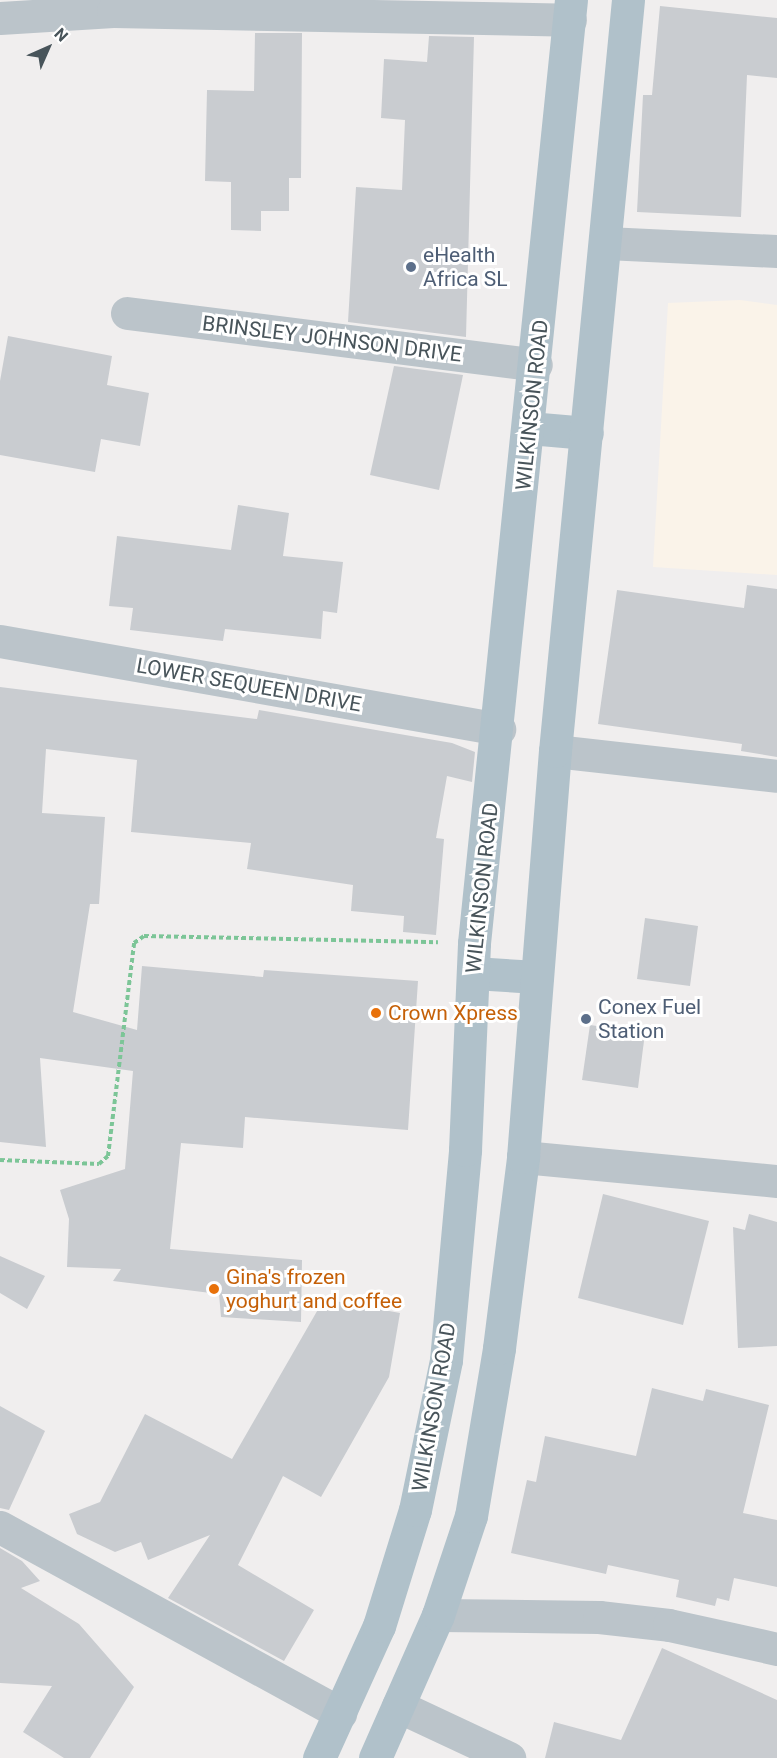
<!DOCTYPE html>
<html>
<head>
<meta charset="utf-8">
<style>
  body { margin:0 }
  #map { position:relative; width:777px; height:1758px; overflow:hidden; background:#f0eeee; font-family:Roboto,sans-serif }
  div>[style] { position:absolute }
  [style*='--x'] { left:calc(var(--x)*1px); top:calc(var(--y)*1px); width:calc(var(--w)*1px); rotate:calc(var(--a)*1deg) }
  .commercial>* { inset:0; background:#faf3e9 }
  .building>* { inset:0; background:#c9ccd0 }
  .path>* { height:4px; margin-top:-2px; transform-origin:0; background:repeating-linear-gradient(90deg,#7cc597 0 4.5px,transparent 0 7.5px) }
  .minor>* { height:33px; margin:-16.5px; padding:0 16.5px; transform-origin:16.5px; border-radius:16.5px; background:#bbc4ca }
  .primary>* { height:33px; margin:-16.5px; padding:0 16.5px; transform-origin:16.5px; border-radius:16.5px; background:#b0c1ca }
  .dots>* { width:16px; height:16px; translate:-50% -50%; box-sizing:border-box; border:3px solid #fff; border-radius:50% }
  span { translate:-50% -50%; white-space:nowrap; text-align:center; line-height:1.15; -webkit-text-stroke:6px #fff; paint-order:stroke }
  .service-label { font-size:21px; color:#4e5e75 }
  .left { translate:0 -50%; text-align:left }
  .street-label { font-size:21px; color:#48545a }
  .food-label { font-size:21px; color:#c56008 }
  .north { position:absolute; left:18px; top:18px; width:60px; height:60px; -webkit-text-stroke:4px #fff; paint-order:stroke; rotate:45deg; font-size:16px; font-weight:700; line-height:24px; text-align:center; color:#48545a }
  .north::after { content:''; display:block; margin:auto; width:21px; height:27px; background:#48545a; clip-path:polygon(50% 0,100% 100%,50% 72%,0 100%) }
</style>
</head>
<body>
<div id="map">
  <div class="commercial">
    <i style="clip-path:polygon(740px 300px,777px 305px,777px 575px,653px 567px,668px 303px)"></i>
  </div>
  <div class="building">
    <i style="clip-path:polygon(660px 6px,777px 18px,777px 78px,747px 75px,741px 217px,637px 212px,643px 95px,652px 95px)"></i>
    <i style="clip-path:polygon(255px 33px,302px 33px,301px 178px,289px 178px,289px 211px,261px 211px,261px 231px,231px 230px,231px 182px,205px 181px,207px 90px,254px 91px)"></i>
    <i style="clip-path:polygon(429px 36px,474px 37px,466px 337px,348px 322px,356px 187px,402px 190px,405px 120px,381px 118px,384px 59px,427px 62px)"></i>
    <i style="clip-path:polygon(8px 336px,112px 356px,107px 385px,149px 393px,140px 446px,101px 439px,95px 472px,0 455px,0 381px)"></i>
    <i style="clip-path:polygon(394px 366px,463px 375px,439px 490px,370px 475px)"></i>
    <i style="clip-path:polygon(238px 505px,289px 513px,283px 556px,343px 562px,337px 613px,323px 611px,321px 639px,225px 629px,223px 641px,130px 630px,133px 608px,109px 606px,117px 536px,231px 550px)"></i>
    <i style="clip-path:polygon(747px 585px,777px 589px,777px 757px,741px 751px,742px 744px,598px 724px,617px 590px,744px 608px)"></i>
    <i style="clip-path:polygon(0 687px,257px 719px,259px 710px,452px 743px,475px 752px,472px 782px,447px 776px,436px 838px,444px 839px,436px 935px,403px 932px,404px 916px,351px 911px,353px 885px,247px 869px,251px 843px,131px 832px,137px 760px,46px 749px,42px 813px,105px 817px,99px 904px,90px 904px,73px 1012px,137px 1030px,142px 966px,263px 977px,264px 970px,418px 981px,408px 1130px,245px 1117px,243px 1148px,181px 1143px,170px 1249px,302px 1260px,301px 1322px,221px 1317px,219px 1294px,113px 1281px,121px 1269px,67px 1267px,69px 1219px,60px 1190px,125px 1169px,133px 1071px,40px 1058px,46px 1147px,0 1142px)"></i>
    <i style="clip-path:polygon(645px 918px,698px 926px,690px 986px,637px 979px)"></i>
    <i style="clip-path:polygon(590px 1025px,645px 1033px,638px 1088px,582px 1080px)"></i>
    <i style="clip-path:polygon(603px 1194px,709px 1221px,683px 1325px,578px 1298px)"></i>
    <i style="clip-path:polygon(749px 1214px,777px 1222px,777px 1346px,738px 1348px,733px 1227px,745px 1230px)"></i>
    <i style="clip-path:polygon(0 1256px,45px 1276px,27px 1309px,0 1293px)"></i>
    <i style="clip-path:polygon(324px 1299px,400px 1313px,389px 1377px,321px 1497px,283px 1476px,238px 1565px,314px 1610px,284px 1661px,168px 1598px,210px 1535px,148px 1560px,141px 1542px,115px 1552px,77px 1534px,69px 1514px,100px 1502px,145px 1414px,232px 1459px)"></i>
    <i style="clip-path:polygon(652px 1388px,703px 1401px,706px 1389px,769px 1405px,743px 1513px,777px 1520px,777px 1587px,734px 1578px,729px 1601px,717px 1598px,715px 1606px,676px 1597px,679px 1580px,608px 1565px,606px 1574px,511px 1553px,527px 1480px,536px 1482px,545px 1436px,636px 1456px)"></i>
    <i style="clip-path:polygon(0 1406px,45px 1431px,9px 1510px,0 1508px)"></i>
    <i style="clip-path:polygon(0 1548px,22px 1561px,40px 1581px,21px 1588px,79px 1624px,134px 1687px,90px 1758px,64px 1758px,23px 1732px,52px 1686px,0 1683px)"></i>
    <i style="clip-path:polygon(662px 1648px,777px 1700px,777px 1758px,545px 1758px,554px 1722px,621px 1740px)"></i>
  </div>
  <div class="path">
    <i style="--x:0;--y:1160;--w:99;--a:2.3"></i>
    <i style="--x:99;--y:1164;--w:12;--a:-42"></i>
    <i style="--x:108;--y:1156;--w:215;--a:-83"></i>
    <i style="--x:134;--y:943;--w:12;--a:-35"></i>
    <i style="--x:144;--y:936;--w:294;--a:1.2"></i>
  </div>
  <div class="minor">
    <i style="--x:0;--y:18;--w:113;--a:-3.5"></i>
    <i style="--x:113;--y:11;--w:457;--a:1.1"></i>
    <i style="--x:606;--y:243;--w:171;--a:2.7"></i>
    <i style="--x:127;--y:313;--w:412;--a:7.2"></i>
    <i style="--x:0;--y:641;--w:507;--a:10"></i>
    <i style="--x:555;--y:751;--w:223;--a:6.4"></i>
    <i style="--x:523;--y:1157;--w:255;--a:5.4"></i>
    <i style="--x:0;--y:1527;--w:388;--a:28.7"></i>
    <i style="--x:438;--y:1615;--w:161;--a:0.7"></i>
    <i style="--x:599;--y:1617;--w:70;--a:6.5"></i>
    <i style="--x:669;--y:1625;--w:111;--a:12.5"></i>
    <i style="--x:398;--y:1706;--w:123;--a:25.1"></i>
  </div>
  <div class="primary">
    <i style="--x:529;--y:428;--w:58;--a:4.9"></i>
    <i style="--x:473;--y:973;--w:64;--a:3.6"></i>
    <i style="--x:319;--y:1758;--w:145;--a:-65.6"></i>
    <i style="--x:379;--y:1626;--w:121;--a:-72.8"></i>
    <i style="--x:415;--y:1510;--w:153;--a:-78.3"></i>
    <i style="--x:446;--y:1360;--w:211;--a:-84.8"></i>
    <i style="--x:465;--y:1150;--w:207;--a:-87.5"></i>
    <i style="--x:474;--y:943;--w:948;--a:-84.13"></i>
    <i style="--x:375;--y:1758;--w:156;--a:-66.2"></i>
    <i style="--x:438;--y:1615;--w:104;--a:-71.6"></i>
    <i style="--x:471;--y:1516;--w:170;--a:-80.5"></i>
    <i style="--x:499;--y:1348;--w:193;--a:-82.8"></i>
    <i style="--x:523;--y:1157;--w:407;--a:-85.5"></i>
    <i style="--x:555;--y:751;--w:755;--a:-84.45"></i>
  </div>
  <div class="dots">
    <i style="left:411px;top:267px;background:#5c6f8a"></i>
    <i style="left:376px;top:1013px;background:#e8710a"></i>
    <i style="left:586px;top:1019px;background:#5c6f8a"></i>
    <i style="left:214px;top:1289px;background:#e8710a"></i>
  </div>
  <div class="service-label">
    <span class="left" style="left:423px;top:267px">eHealth<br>Africa SL</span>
    <span class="left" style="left:598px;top:1019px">Conex Fuel<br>Station</span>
  </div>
  <div class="street-label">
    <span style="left:332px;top:339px;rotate:7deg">BRINSLEY JOHNSON DRIVE</span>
    <span style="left:532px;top:405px;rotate:-84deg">WILKINSON ROAD</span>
    <span style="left:249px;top:685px;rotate:10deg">LOWER SEQUEEN DRIVE</span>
    <span style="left:482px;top:888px;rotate:-84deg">WILKINSON ROAD</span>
    <span style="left:434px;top:1407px;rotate:-80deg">WILKINSON ROAD</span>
  </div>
  <div class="food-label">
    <span class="left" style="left:388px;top:1013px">Crown Xpress</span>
    <span class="left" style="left:226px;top:1289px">Gina's frozen<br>yoghurt and coffee</span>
  </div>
  <div class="north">N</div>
</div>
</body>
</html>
